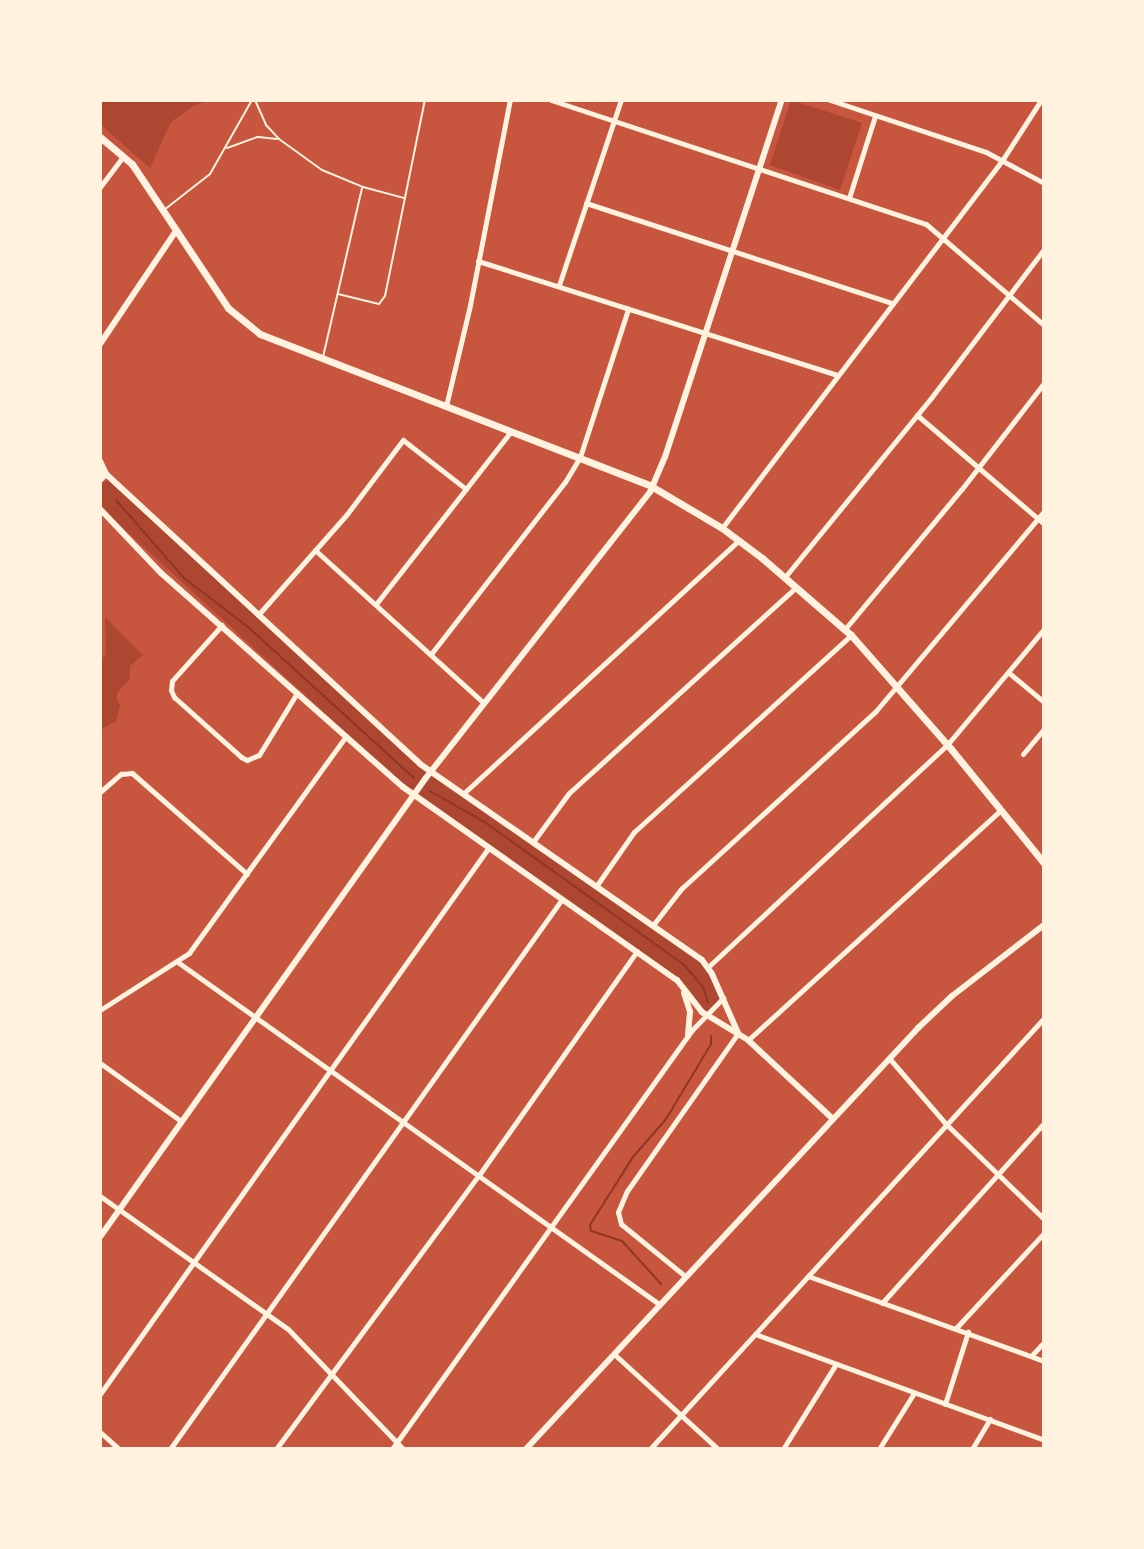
<!DOCTYPE html>
<html>
<head>
<meta charset="utf-8">
<style>
  body { margin:0 }
  #map { position:relative; width:1144px; height:1549px; overflow:hidden; background:#c8553d; font-family:"Archivo Narrow",sans-serif }
  div>[style] { position:absolute }
  [style*='--x'] { left:calc(var(--x)*1px); top:calc(var(--y)*1px); width:calc(var(--w)*1px); rotate:calc(var(--a)*1deg) }
  .green>* { inset:0; background:#ae4732 }
  .stream>* { height:2px; margin:-1px; padding:0 1px; transform-origin:1px; border-radius:1px; background:#8f3625 }
  .service>* { height:2px; margin:-1px; padding:0 1px; transform-origin:1px; border-radius:1px; background:#fff3e0 }
  .minor>* { height:5px; margin:-2.5px; padding:0 2.5px; transform-origin:2.5px; border-radius:2.5px; background:#fff3e0 }
  .tertiary>* { height:6px; margin:-3px; padding:0 3px; transform-origin:3px; border-radius:3px; background:#fff3e0 }
  .secondary>* { height:7px; margin:-3.5px; padding:0 3.5px; transform-origin:3.5px; border-radius:3.5px; background:#fff3e0 }
  span { translate:-50% -50%; white-space:nowrap; text-align:center; line-height:1.15; -webkit-text-stroke:6px #fff3e0; paint-order:stroke }
  .frame { position:absolute; inset:0; border:102px solid #fff3e0; pointer-events:none }
</style>
</head>
<body>
<div id="map">
  <div class="green">
    <i style="clip-path:polygon(100px 100px,212px 100px,195px 105px,171px 122px,150px 168px,100px 124px)"></i>
    <i style="clip-path:polygon(791px 100px,862px 123px,840px 190px,770px 165px)"></i>
    <i style="clip-path:polygon(110px 479px,431px 771px,708px 967px,723px 998px,706px 1016px,687px 986px,414px 795px,100px 507px,100px 485px)"></i>
    <i style="clip-path:polygon(105px 617px,143px 655px,130px 666px,130px 679px,118px 692px,116px 698px,120px 705px,116px 721px,100px 730px,100px 660px,106px 654px)"></i>
  </div>
  <div class="stream">
    <i style="--x:116;--y:500;--w:103;--a:48.9"></i>
    <i style="--x:184;--y:578;--w:81;--a:37.4"></i>
    <i style="--x:248;--y:627;--w:224;--a:42.3"></i>
    <i style="--x:430;--y:791;--w:64;--a:29.7"></i>
    <i style="--x:486;--y:823;--w:244;--a:35.6"></i>
    <i style="--x:684;--y:965;--w:29;--a:49"></i>
    <i style="--x:703;--y:987;--w:16;--a:72"></i>
    <i style="--x:661;--y:1284;--w:58;--a:-132.2"></i>
    <i style="--x:622;--y:1241;--w:33;--a:-162"></i>
    <i style="--x:591;--y:1231;--w:6;--a:-99"></i>
    <i style="--x:590;--y:1225;--w:80;--a:-57.7"></i>
    <i style="--x:633;--y:1157;--w:50;--a:-49"></i>
    <i style="--x:666;--y:1119;--w:87;--a:-59"></i>
    <i style="--x:711;--y:1044;--w:8;--a:-90"></i>
  </div>
  <div class="service">
    <i style="--x:255;--y:100;--w:27;--a:66"></i>
    <i style="--x:266;--y:125;--w:19;--a:47"></i>
    <i style="--x:279;--y:139;--w:53;--a:35.8"></i>
    <i style="--x:322;--y:170;--w:44;--a:22.5"></i>
    <i style="--x:363;--y:187;--w:42;--a:15"></i>
    <i style="--x:227;--y:148;--w:33;--a:-20"></i>
    <i style="--x:258;--y:137;--w:19;--a:6"></i>
    <i style="--x:164;--y:210;--w:58;--a:-38"></i>
    <i style="--x:210;--y:174;--w:85;--a:-60.4"></i>
    <i style="--x:338;--y:294;--w:42;--a:13.7"></i>
    <i style="--x:379;--y:304;--w:10;--a:-53"></i>
    <i style="--x:385;--y:296;--w:200;--a:-78.5"></i>
    <i style="--x:323;--y:357;--w:173;--a:-77"></i>
  </div>
  <div class="minor">
    <i style="--x:551;--y:100;--w:395;--a:18.3"></i>
    <i style="--x:926;--y:224;--w:155;--a:40.6"></i>
    <i style="--x:830;--y:100;--w:164;--a:18.4"></i>
    <i style="--x:986;--y:152;--w:66;--a:28.1"></i>
    <i style="--x:100;--y:187;--w:38;--a:-53"></i>
    <i style="--x:849;--y:198;--w:86;--a:-72.4"></i>
    <i style="--x:586;--y:203;--w:322;--a:18.1"></i>
    <i style="--x:478;--y:261;--w:377;--a:17.6"></i>
    <i style="--x:559;--y:285;--w:195;--a:-71.5"></i>
    <i style="--x:446;--y:406;--w:104;--a:-76.6"></i>
    <i style="--x:470;--y:305;--w:209;--a:-79"></i>
    <i style="--x:917;--y:415;--w:167;--a:40.6"></i>
    <i style="--x:722;--y:528;--w:464;--a:-52.7"></i>
    <i style="--x:1003;--y:159;--w:70;--a:-57.2"></i>
    <i style="--x:315;--y:550;--w:228;--a:42.2"></i>
    <i style="--x:785;--y:577;--w:231;--a:-50.8"></i>
    <i style="--x:931;--y:398;--w:187;--a:-52.8"></i>
    <i style="--x:376;--y:604;--w:219;--a:-52"></i>
    <i style="--x:258;--y:615;--w:135;--a:-48.6"></i>
    <i style="--x:347;--y:514;--w:93;--a:-52.9"></i>
    <i style="--x:403;--y:440;--w:80;--a:37.9"></i>
    <i style="--x:222;--y:625;--w:75;--a:131.8"></i>
    <i style="--x:172;--y:681;--w:9;--a:96"></i>
    <i style="--x:171;--y:690;--w:8;--a:67"></i>
    <i style="--x:174;--y:697;--w:90;--a:41.8"></i>
    <i style="--x:241;--y:757;--w:7;--a:27"></i>
    <i style="--x:247;--y:760;--w:13;--a:-23"></i>
    <i style="--x:259;--y:755;--w:73;--a:-58.5"></i>
    <i style="--x:845;--y:629;--w:181;--a:-50.2"></i>
    <i style="--x:961;--y:490;--w:135;--a:-52.2"></i>
    <i style="--x:431;--y:654;--w:218;--a:-52.1"></i>
    <i style="--x:565;--y:482;--w:29;--a:-59"></i>
    <i style="--x:580;--y:457;--w:156;--a:-72"></i>
    <i style="--x:1008;--y:672;--w:47;--a:39.8"></i>
    <i style="--x:1023;--y:754;--w:33;--a:-50"></i>
    <i style="--x:100;--y:792;--w:28;--a:-41"></i>
    <i style="--x:121;--y:774;--w:11;--a:-5"></i>
    <i style="--x:132;--y:773;--w:153;--a:41.3"></i>
    <i style="--x:464;--y:793;--w:374;--a:-42.6"></i>
    <i style="--x:533;--y:842;--w:61;--a:-53.7"></i>
    <i style="--x:569;--y:793;--w:307;--a:-42.2"></i>
    <i style="--x:597;--y:885;--w:65;--a:-55.1"></i>
    <i style="--x:634;--y:832;--w:293;--a:-42.2"></i>
    <i style="--x:653;--y:925;--w:46;--a:-52.1"></i>
    <i style="--x:681;--y:889;--w:263;--a:-42.4"></i>
    <i style="--x:875;--y:712;--w:263;--a:-49.9"></i>
    <i style="--x:179;--y:963;--w:589;--a:35.39"></i>
    <i style="--x:708;--y:967;--w:326;--a:-42.9"></i>
    <i style="--x:947;--y:745;--w:151;--a:-50.1"></i>
    <i style="--x:100;--y:1010;--w:106;--a:-32.6"></i>
    <i style="--x:189;--y:953;--w:268;--a:-54.1"></i>
    <i style="--x:748;--y:1040;--w:342;--a:-42.3"></i>
    <i style="--x:889;--y:1058;--w:87;--a:49.2"></i>
    <i style="--x:946;--y:1124;--w:136;--a:44.1"></i>
    <i style="--x:100;--y:1063;--w:100;--a:35.6"></i>
    <i style="--x:100;--y:1196;--w:230;--a:35.3"></i>
    <i style="--x:288;--y:1329;--w:166;--a:46.2"></i>
    <i style="--x:685;--y:1276;--w:82;--a:-140.9"></i>
    <i style="--x:621;--y:1224;--w:12;--a:-104"></i>
    <i style="--x:618;--y:1212;--w:23;--a:-67"></i>
    <i style="--x:627;--y:1191;--w:193;--a:-54.9"></i>
    <i style="--x:808;--y:1276;--w:251;--a:19.8"></i>
    <i style="--x:882;--y:1303;--w:242;--a:-48"></i>
    <i style="--x:956;--y:1328;--w:129;--a:-47.2"></i>
    <i style="--x:755;--y:1334;--w:308;--a:20.1"></i>
    <i style="--x:614;--y:1354;--w:141;--a:42.4"></i>
    <i style="--x:1032;--y:1355;--w:18;--a:-47"></i>
    <i style="--x:100;--y:1394;--w:671;--a:-54.58"></i>
    <i style="--x:945;--y:1404;--w:76;--a:-72.3"></i>
    <i style="--x:100;--y:1432;--w:25;--a:42"></i>
    <i style="--x:170;--y:1449;--w:675;--a:-54.52"></i>
    <i style="--x:276;--y:1449;--w:341;--a:-53.5"></i>
    <i style="--x:479;--y:1175;--w:274;--a:-54.8"></i>
    <i style="--x:392;--y:1449;--w:515;--a:-54.4"></i>
    <i style="--x:692;--y:1030;--w:45;--a:-45.9"></i>
    <i style="--x:650;--y:1449;--w:584;--a:-47.57"></i>
    <i style="--x:783;--y:1449;--w:100;--a:-58.1"></i>
    <i style="--x:879;--y:1449;--w:66;--a:-58"></i>
    <i style="--x:972;--y:1449;--w:35;--a:-59"></i>
  </div>
  <div class="tertiary">
    <i style="--x:100;--y:344;--w:136;--a:-56.1"></i>
    <i style="--x:100;--y:461;--w:14;--a:65"></i>
    <i style="--x:106;--y:474;--w:8;--a:135"></i>
    <i style="--x:106;--y:474;--w:427;--a:42.7"></i>
    <i style="--x:420;--y:764;--w:343;--a:34.8"></i>
    <i style="--x:702;--y:960;--w:17;--a:54"></i>
    <i style="--x:712;--y:974;--w:64;--a:66.2"></i>
    <i style="--x:100;--y:509;--w:88;--a:46.4"></i>
    <i style="--x:161;--y:573;--w:323;--a:41.5"></i>
    <i style="--x:403;--y:787;--w:335;--a:35.2"></i>
    <i style="--x:677;--y:980;--w:41;--a:52"></i>
    <i style="--x:702;--y:1012;--w:54;--a:31.3"></i>
    <i style="--x:748;--y:1040;--w:116;--a:42.9"></i>
    <i style="--x:684;--y:993;--w:20;--a:72"></i>
    <i style="--x:690;--y:1012;--w:24;--a:95"></i>
    <i style="--x:100;--y:1237;--w:562;--a:-54.64"></i>
    <i style="--x:425;--y:779;--w:365;--a:-51.9"></i>
    <i style="--x:650;--y:492;--w:38;--a:-67"></i>
    <i style="--x:665;--y:457;--w:376;--a:-71.9"></i>
    <i style="--x:526;--y:1449;--w:575;--a:-47.04"></i>
    <i style="--x:918;--y:1028;--w:47;--a:-43.3"></i>
    <i style="--x:952;--y:996;--w:116;--a:-37.7"></i>
  </div>
  <div class="secondary">
    <i style="--x:100;--y:137;--w:42;--a:40.2"></i>
    <i style="--x:132;--y:164;--w:173;--a:56.3"></i>
    <i style="--x:228;--y:308;--w:41;--a:39.1"></i>
    <i style="--x:260;--y:334;--w:420;--a:21.2"></i>
    <i style="--x:651;--y:486;--w:82;--a:30.6"></i>
    <i style="--x:722;--y:528;--w:50;--a:36.9"></i>
    <i style="--x:762;--y:558;--w:118;--a:40.9"></i>
    <i style="--x:851;--y:635;--w:152;--a:48.7"></i>
    <i style="--x:951;--y:749;--w:147;--a:50.8"></i>
  </div>
  <div class="frame"></div>
</div>
</body>
</html>
